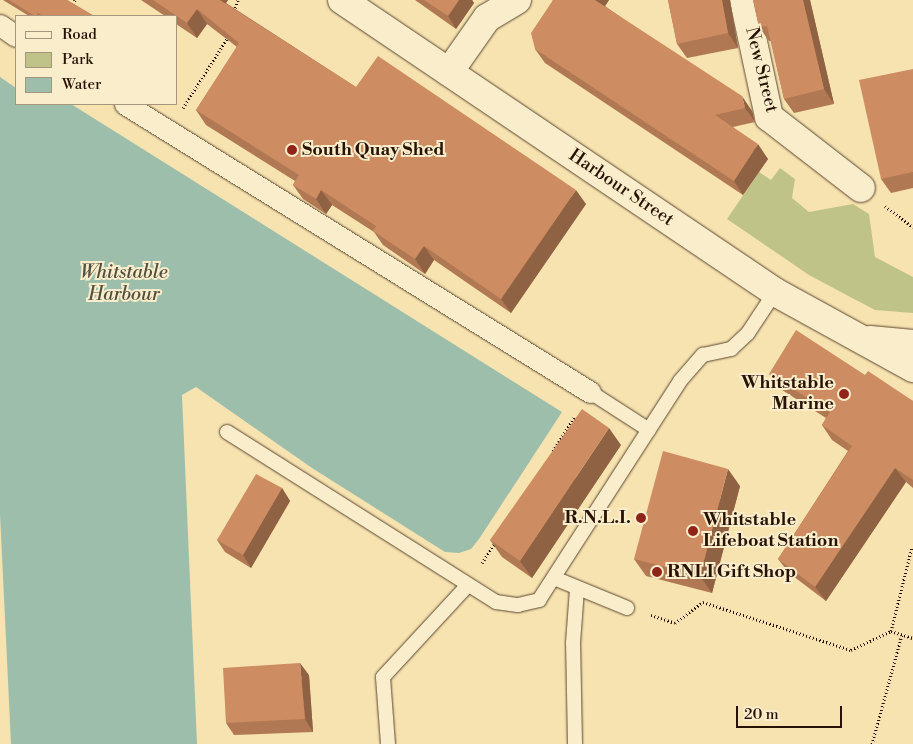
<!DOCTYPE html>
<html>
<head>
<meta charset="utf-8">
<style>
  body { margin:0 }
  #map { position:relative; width:913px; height:744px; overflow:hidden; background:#f6e3b0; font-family:"Libre Bodoni",serif }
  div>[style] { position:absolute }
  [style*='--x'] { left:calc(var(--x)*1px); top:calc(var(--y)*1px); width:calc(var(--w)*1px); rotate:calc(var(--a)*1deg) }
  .green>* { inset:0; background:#c0c388 }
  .water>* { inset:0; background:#9dbeab }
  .path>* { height:3px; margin-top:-1.5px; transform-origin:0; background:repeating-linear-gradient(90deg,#281204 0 1px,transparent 0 3.5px) }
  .roads { filter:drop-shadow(0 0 1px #5c462f) drop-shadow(0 0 1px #5c462f) }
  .service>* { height:14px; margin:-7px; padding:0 7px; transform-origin:7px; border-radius:7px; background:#f9edcc }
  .pedestrian>* { height:21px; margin:-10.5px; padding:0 10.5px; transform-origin:10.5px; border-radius:10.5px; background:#f9edcc }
  .minor>* { height:28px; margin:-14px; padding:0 14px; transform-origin:14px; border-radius:14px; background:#f9edcc }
  .secondary>* { height:28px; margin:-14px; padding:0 14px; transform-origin:14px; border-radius:14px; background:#f9edcc }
  .wall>* { inset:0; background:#b07853 }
  .shaded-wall>* { inset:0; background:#906244 }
  .building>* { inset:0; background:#cd8c61 }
  .dots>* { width:14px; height:14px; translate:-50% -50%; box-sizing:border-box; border:2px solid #f9edcc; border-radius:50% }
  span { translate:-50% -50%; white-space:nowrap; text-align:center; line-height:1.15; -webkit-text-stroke:4px #f9edcc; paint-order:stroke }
  .street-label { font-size:18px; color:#281204 }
  .poi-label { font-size:18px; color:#281204; font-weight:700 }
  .left { translate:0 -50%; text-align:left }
  .right { translate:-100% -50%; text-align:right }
  .water-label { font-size:19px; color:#514e3e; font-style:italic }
  .legend { position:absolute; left:15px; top:15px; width:162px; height:90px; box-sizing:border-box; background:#f9edcc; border:1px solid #a5957c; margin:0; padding:6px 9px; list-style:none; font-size:15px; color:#281204 }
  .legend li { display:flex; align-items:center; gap:10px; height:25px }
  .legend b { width:25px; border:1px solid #a5957c }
  .scale { position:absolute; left:736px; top:706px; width:106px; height:22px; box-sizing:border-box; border:2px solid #281204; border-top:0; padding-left:6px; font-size:15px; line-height:18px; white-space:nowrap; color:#281204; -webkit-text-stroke:4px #f9edcc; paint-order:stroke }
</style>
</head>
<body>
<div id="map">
  <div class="green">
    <i style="clip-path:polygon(780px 168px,795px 179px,792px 198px,809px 212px,853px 204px,869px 214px,875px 257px,913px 277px,913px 313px,875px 310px,854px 299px,809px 275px,727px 219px,759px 172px,771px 180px)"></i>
  </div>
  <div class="water">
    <i style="clip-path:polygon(0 77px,16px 88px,16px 104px,71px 104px,562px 412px,479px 539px,471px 549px,459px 553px,445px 552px,312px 468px,196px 387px,182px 395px,197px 744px,11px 744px,0 514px)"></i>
  </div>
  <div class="path">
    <i style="--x:71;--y:7;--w:8;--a:-60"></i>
    <i style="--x:234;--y:11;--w:12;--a:-70"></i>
    <i style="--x:183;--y:108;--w:84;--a:-57.6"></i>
    <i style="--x:885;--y:206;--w:35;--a:37"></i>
    <i style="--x:553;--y:451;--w:41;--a:-57.8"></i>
    <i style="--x:482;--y:563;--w:24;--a:-57"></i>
    <i style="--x:651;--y:615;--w:25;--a:18"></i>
    <i style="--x:675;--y:623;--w:35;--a:-37"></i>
    <i style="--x:703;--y:602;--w:156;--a:18"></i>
    <i style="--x:851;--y:650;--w:44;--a:-25.4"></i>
    <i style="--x:891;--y:631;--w:23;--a:18"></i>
    <i style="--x:891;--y:631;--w:87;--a:-76"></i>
    <i style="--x:872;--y:744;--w:114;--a:-74.7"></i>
  </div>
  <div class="roads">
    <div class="service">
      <i style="--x:590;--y:392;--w:70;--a:32.8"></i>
      <i style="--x:227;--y:432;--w:318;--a:32.3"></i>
      <i style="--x:496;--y:602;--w:22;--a:8"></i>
      <i style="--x:518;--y:605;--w:22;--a:-13"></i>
      <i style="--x:539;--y:600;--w:260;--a:-57.2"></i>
      <i style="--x:680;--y:381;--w:35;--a:-49"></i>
      <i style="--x:703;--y:355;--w:29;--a:-12"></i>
      <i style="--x:731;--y:349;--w:23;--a:-43"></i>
      <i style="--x:748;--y:333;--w:49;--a:-56.6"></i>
      <i style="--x:554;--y:578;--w:79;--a:22.3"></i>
      <i style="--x:388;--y:744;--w:67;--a:-94.3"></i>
      <i style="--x:383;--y:677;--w:125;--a:-47.3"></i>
      <i style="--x:575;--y:744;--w:101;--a:-91.1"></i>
      <i style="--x:573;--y:643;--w:55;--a:-85.8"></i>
    </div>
    <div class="pedestrian">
      <i style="--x:0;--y:25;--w:19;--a:35"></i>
      <i style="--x:125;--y:104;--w:547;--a:31.77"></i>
    </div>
    <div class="minor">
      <i style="--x:744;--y:0;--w:120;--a:77.9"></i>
      <i style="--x:769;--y:117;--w:116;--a:37.7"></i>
      <i style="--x:449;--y:72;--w:66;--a:-54.9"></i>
      <i style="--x:487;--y:18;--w:35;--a:-31"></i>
    </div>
    <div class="secondary">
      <i style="--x:342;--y:0;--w:522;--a:33.99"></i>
      <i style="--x:775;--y:292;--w:158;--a:28.8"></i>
      <i style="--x:870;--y:340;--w:43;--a:5.3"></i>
    </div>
  </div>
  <div class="wall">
    <i style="clip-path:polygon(3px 0,67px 0,94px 16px,29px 16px)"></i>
    <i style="clip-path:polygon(141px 0,228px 0,226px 3px,356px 87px,586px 204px,511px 313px,434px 260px,425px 274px,383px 245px,374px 232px,332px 205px,326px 214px,303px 199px,293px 185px,295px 181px,206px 125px,196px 110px,237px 47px,207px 24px,197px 38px,176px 24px,176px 16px,165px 16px)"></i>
    <i style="clip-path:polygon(415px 0,472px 0,474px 3px,456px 29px)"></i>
    <i style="clip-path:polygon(553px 0,609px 0,605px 6px,752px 111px,755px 122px,733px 127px,768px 159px,743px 195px,545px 63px,535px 49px)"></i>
    <i style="clip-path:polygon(668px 0,730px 0,738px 48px,687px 58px,677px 44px)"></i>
    <i style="clip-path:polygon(753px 0,810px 0,834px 104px,794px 113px,784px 99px,771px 41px,769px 41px,759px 27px)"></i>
    <i style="clip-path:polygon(913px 69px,913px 188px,891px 193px,881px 179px)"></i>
    <i style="clip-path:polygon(769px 374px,865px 375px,913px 401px,913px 488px,906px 482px,826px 601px,789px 573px,778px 559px,848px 451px,832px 440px,822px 425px,826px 418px,779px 388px)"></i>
    <i style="clip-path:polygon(621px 445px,532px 578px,502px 557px,490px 540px)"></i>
    <i style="clip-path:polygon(740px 486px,712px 593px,646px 576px,634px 559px)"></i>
    <i style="clip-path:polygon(282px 488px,290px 501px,251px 568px,225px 552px,217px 540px)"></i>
    <i style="clip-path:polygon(309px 675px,313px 732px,234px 735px,226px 723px)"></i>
  </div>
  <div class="shaded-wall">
    <i style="clip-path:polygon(216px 0,228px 0,222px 9px)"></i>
    <i style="clip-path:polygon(459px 0,472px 0,474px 3px,456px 29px,448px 16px)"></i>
    <i style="clip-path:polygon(593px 0,609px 0,601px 12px)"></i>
    <i style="clip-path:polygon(722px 0,730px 0,738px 48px,728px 33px)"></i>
    <i style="clip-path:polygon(803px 0,810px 0,834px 104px,824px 89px)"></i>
    <i style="clip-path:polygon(197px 9px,207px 24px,197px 38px,187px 23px)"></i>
    <i style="clip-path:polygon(742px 96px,752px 111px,755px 122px,745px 108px)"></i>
    <i style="clip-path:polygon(758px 144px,768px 159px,743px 195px,734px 181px)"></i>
    <i style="clip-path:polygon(321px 190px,332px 205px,326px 214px,316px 199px)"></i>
    <i style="clip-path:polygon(576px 190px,586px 204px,511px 313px,501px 299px)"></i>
    <i style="clip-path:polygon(424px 246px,434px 260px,425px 274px,415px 259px)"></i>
    <i style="clip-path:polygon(609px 428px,621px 445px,532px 578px,520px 561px)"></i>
    <i style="clip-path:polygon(895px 468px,906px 482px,826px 601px,815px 587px)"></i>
    <i style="clip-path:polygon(728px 469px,740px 486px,712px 593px,700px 576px)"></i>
    <i style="clip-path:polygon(282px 488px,290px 501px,251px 568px,243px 555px)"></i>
    <i style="clip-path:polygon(300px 663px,309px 675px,313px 732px,305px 719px)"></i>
  </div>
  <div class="building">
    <i style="clip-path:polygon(9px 0,67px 0,94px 16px,43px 16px,38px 13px,36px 16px,35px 16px)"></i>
    <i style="clip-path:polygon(153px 0,220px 0,356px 87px,378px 56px,576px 190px,501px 299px,424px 246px,415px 259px,373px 231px,376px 226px,321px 190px,316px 199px,293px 185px,299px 175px,196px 110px,239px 43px,197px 9px,187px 23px)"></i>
    <i style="clip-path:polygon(424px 0,459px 0,448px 16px)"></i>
    <i style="clip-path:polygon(553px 0,595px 0,742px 96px,745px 108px,715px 115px,758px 144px,734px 181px,535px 49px,531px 33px)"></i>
    <i style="clip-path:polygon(668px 0,722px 0,728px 33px,677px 44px)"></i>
    <i style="clip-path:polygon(753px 0,803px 0,824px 89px,784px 99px,767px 26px,759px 27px)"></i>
    <i style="clip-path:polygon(913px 69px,913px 172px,881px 179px,859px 80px)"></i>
    <i style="clip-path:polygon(796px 330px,865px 375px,868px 371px,913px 401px,913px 480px,895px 468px,815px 587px,778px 559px,852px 446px,822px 425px,830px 412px,769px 374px)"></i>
    <i style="clip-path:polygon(582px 409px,609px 428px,520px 561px,490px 540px)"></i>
    <i style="clip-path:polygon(663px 451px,728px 469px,700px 576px,634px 559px)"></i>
    <i style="clip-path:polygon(256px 474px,282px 488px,243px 555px,217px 540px)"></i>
    <i style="clip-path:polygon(300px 663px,305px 719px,226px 723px,223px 668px)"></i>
  </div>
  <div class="dots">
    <i style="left:292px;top:150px;background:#8f2418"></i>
    <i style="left:844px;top:394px;background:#8f2418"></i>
    <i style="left:641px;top:518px;background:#8f2418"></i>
    <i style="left:693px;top:531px;background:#8f2418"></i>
    <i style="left:657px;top:572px;background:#8f2418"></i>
  </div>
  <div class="street-label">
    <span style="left:761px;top:70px;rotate:76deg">New Street</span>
    <span style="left:621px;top:188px;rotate:34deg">Harbour Street</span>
  </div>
  <div class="poi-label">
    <span class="left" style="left:302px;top:150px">South Quay Shed</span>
    <span class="right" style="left:834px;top:394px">Whitstable<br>Marine</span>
    <span class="right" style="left:631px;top:518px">R.N.L.I.</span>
    <span class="left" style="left:703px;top:531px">Whitstable<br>Lifeboat Station</span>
    <span class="left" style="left:667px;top:572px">RNLI Gift Shop</span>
  </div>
  <div class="water-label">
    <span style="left:124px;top:284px">Whitstable<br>Harbour</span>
  </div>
  <ul class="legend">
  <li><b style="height:6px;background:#f9edcc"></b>Road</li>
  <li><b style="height:14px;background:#c0c388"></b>Park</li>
  <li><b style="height:14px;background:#9dbeab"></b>Water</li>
  </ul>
  <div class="scale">20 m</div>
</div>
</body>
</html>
